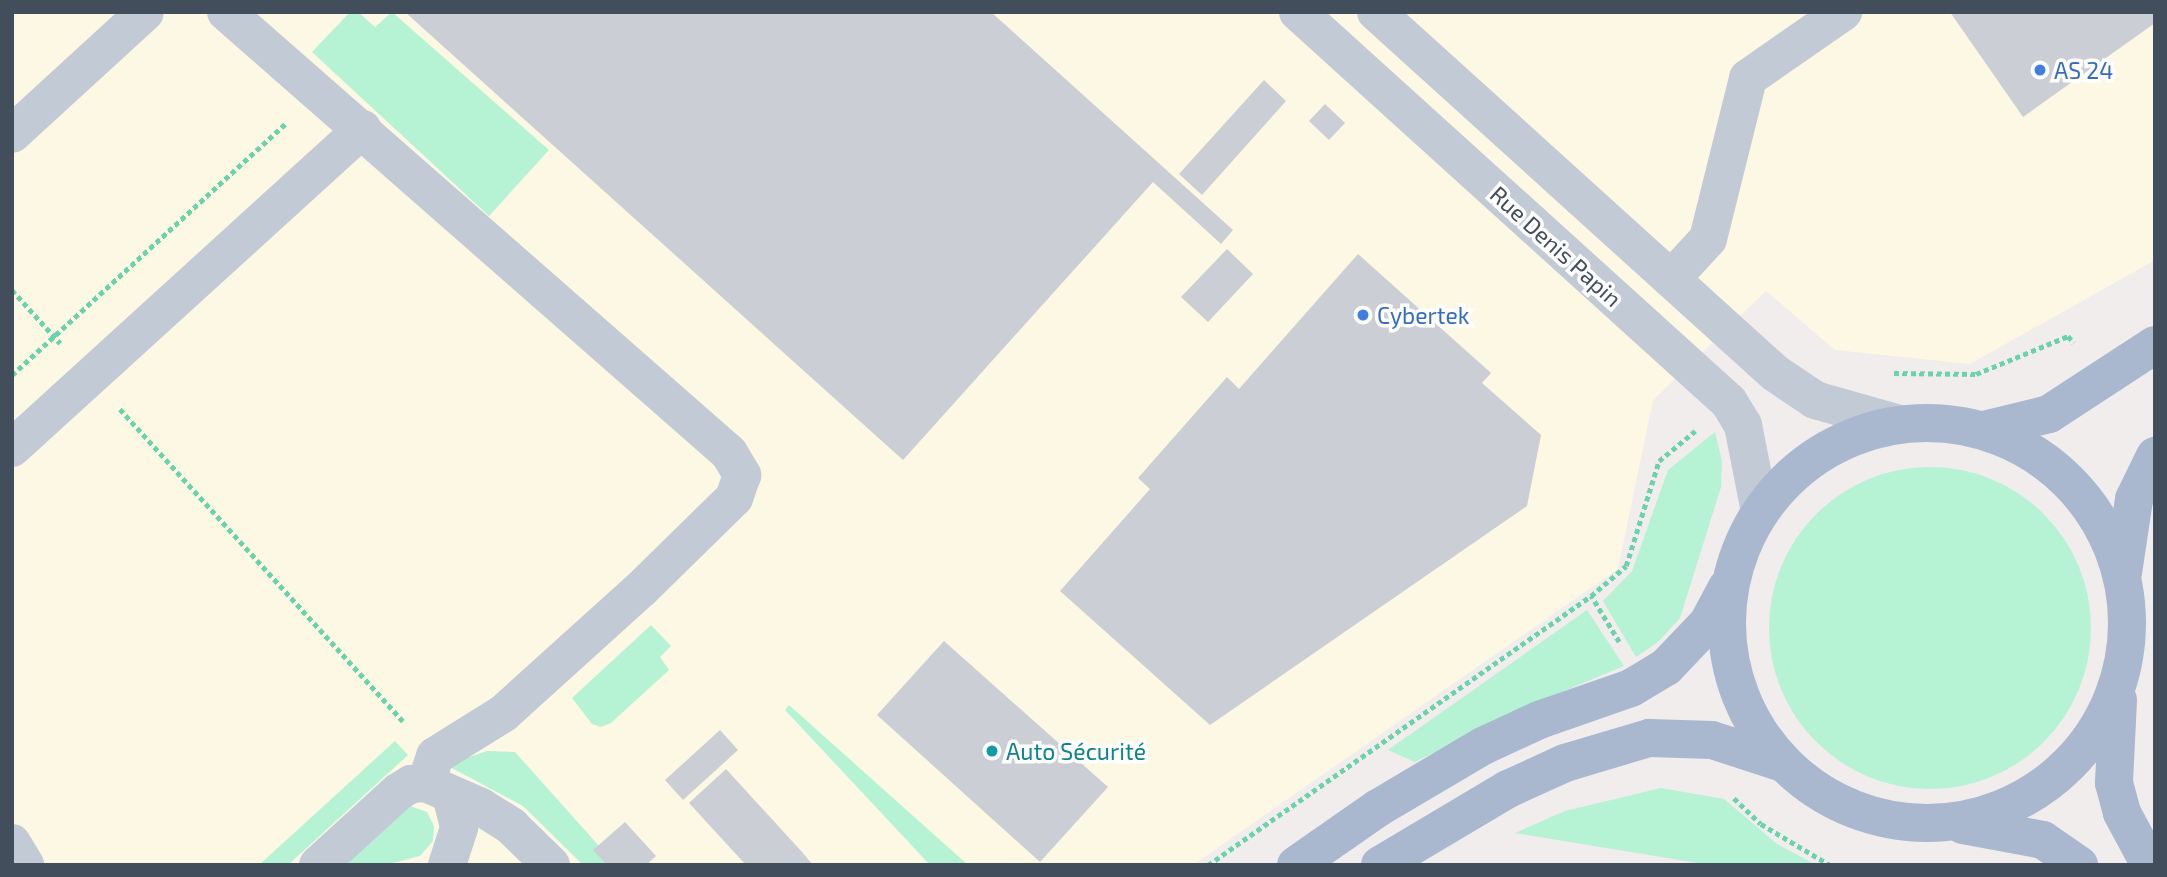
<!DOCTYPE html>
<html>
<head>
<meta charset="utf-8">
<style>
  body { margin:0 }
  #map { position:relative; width:2167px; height:877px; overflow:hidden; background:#f0edec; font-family:"Exo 2",sans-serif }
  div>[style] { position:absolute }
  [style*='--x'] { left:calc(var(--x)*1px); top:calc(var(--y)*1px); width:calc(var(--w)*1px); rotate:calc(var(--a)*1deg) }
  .commercial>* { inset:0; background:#fdf8e3 }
  .green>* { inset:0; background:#b6f2d4 }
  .round { border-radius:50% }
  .building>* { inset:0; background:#cbced5 }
  .path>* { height:4.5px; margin-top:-2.25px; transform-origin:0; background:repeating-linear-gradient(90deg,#6bd3ab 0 5px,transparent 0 8.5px) }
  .minor>* { height:38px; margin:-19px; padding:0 19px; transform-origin:19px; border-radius:19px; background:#c2cad6 }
  .major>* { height:38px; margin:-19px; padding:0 19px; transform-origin:19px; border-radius:19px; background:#a9b8cf }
  .major>.ring { margin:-19px; padding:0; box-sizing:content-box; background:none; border:38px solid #a9b8cf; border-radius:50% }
  .dots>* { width:19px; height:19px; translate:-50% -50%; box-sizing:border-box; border:4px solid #fff; border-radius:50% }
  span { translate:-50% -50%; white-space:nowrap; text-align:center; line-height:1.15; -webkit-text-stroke:7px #fff; paint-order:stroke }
  .shop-label { font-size:23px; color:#366cbe }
  .left { translate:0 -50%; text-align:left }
  .street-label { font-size:23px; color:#434e5c }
  .culture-label { font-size:23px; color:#0d838f }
  .frame { position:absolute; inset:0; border:14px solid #434e5c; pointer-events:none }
</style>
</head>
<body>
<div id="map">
  <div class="commercial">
    <i style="clip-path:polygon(12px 12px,2155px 12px,2155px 260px,1970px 364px,1835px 350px,1766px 291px,1653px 400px,1618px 569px,1193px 865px,12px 865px)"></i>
  </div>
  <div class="green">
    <i style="clip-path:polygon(350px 12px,358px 12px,375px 27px,392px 12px,549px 150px,489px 216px,312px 52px)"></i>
    <i style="clip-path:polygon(1715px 432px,1722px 461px,1721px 487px,1680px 618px,1658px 642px,1636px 657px,1603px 601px,1632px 571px,1668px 470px)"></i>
    <i class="round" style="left:1769px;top:467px;width:322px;height:322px"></i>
    <i style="clip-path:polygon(1587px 610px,1624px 666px,1523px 708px,1415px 762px,1388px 750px)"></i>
    <i style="clip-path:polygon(651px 625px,671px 646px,660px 657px,669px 670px,611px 723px,601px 727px,592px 724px,572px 698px)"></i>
    <i style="clip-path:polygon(789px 705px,968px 865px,930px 865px,785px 710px)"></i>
    <i style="clip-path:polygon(395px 741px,408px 755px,288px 865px,259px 865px)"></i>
    <i style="clip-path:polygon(487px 751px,515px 752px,616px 865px,583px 865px,523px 806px,446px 765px)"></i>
    <i style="clip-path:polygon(1661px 788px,1724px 799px,1777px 844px,1816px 865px,1710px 865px,1515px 833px,1565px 811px)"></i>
    <i style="clip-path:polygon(402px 803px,427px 812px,434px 826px,433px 841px,420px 856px,385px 865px,333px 865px)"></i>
  </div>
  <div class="building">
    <i style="clip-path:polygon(405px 12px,991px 12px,1233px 230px,1221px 244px,1153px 182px,903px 460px)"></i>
    <i style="clip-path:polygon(1950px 12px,2155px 12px,2155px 23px,2023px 117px)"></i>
    <i style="clip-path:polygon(1264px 80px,1286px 101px,1202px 195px,1179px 174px)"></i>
    <i style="clip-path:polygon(1325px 104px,1345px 123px,1329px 140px,1309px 121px)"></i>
    <i style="clip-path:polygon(1227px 249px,1253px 274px,1208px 322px,1181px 297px)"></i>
    <i style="clip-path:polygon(1358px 254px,1491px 373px,1482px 383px,1541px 435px,1527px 506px,1210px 725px,1060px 591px,1150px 489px,1138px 478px,1227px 377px,1239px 389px)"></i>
    <i style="clip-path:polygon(944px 641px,1108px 787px,1040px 862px,877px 715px)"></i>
    <i style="clip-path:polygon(720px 730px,738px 750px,683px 800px,665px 780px)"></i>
    <i style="clip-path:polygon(726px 769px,802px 852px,813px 865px,746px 865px,689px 803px)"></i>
    <i style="clip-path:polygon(625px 822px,656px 856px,646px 865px,607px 865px,593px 850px)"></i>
  </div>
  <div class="path">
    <i style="--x:12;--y:290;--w:72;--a:47.8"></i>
    <i style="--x:1894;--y:373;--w:82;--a:0.7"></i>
    <i style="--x:1976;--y:374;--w:100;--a:-22.4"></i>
    <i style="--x:2068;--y:336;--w:9;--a:49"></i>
    <i style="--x:12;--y:375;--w:371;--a:-42.6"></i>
    <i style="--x:120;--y:409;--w:425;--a:47.8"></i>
    <i style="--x:1619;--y:642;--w:54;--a:-121.3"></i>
    <i style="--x:1591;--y:596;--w:46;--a:-40.6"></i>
    <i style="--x:1626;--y:566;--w:110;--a:-72.6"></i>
    <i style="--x:1659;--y:461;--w:47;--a:-39.8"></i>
    <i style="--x:1734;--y:798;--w:37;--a:44"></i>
    <i style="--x:1761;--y:824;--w:80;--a:30.7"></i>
    <i style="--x:1208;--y:865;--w:468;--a:-35.1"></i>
  </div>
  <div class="minor">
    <i style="--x:226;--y:12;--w:669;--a:41.24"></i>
    <i style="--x:729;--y:453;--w:26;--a:59"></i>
    <i style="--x:742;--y:475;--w:24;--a:109"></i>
    <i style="--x:734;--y:498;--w:130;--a:135.6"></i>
    <i style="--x:641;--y:589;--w:185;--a:137.9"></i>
    <i style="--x:504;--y:713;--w:81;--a:148.1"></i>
    <i style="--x:435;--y:756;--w:28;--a:108"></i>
    <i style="--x:1298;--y:12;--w:581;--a:42.14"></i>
    <i style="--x:1729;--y:402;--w:27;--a:59"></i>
    <i style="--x:1743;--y:425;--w:89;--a:78.9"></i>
    <i style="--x:1376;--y:12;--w:538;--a:42.14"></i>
    <i style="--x:1775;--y:373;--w:48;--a:34"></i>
    <i style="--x:1815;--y:400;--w:88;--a:15.8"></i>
    <i style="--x:12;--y:134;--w:180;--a:-42.5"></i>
    <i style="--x:1671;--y:279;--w:54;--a:-47.2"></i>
    <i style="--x:1708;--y:239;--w:166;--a:-76"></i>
    <i style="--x:1748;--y:78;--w:116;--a:-34.8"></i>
    <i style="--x:12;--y:448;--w:474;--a:-42.3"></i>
    <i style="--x:12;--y:843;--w:26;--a:59"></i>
    <i style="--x:318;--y:865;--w:108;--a:-42.4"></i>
    <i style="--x:398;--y:792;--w:15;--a:-32"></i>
    <i style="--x:411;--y:784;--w:15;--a:-4"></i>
    <i style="--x:426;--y:783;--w:60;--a:23.6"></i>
    <i style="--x:481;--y:807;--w:36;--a:32"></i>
    <i style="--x:511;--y:826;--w:56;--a:44.3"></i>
    <i style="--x:447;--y:865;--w:40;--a:-72"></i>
    <i style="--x:459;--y:827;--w:34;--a:-104"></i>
  </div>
  <div class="major">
    <i class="ring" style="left:1727px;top:423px;width:362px;height:362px"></i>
    <i style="--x:1984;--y:430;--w:67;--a:-13.8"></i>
    <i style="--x:2049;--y:414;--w:126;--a:-33.1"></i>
    <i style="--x:2123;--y:573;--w:75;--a:-81.5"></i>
    <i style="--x:2134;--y:499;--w:48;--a:-64"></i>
    <i style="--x:2118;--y:700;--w:83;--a:92.8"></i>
    <i style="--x:2114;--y:783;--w:31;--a:75"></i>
    <i style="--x:2122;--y:813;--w:59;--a:61.7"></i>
    <i style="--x:1963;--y:825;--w:81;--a:10.6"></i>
    <i style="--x:2043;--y:840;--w:44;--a:34.8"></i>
    <i style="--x:1296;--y:865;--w:100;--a:-34.8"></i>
    <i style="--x:1378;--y:808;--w:122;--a:-30.6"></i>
    <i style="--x:1483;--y:746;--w:62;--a:-24.9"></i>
    <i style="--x:1539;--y:720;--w:97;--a:-19.2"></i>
    <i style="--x:1631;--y:688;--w:41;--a:-31"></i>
    <i style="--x:1666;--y:667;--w:61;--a:-46.3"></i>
    <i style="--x:1708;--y:623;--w:40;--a:-62"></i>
    <i style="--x:1380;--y:865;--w:149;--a:-30.7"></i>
    <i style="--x:1508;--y:789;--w:63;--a:-24.5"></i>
    <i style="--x:1565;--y:763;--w:88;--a:-16.6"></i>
    <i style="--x:1649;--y:738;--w:63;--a:1.8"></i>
    <i style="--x:1712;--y:740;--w:75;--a:17.9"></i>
  </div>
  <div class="dots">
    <i style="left:2040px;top:70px;background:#3f7fe0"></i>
    <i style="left:1363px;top:315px;background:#3f7fe0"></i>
    <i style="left:992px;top:751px;background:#0f9aa8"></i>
  </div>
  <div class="shop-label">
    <span class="left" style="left:2054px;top:70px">AS 24</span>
    <span class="left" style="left:1377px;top:315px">Cybertek</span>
  </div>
  <div class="street-label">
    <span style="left:1556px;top:246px;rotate:42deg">Rue Denis Papin</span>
  </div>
  <div class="culture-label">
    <span class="left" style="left:1006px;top:751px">Auto Sécurité</span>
  </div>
  <div class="frame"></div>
</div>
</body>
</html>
